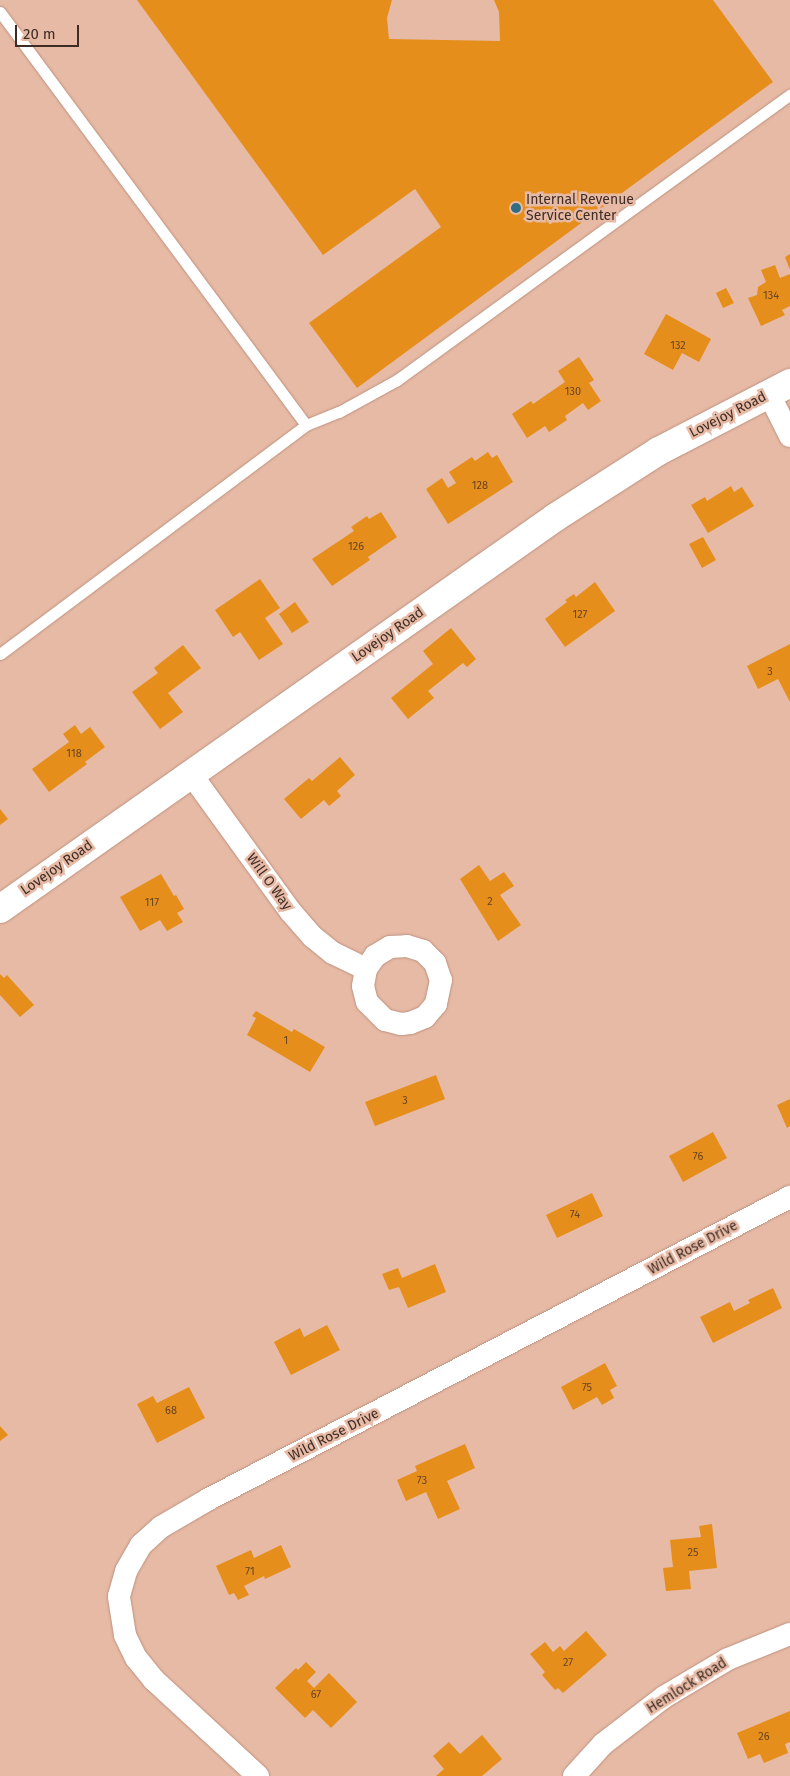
<!DOCTYPE html>
<html>
<head>
<meta charset="utf-8">
<style>
  body { margin:0 }
  #map { position:relative; width:790px; height:1776px; overflow:hidden; background:#e7baa6; font-family:"Fira Sans",sans-serif }
  div>[style] { position:absolute }
  [style*='--x'] { left:calc(var(--x)*1px); top:calc(var(--y)*1px); width:calc(var(--w)*1px); rotate:calc(var(--a)*1deg) }
  .building>* { inset:0; background:#e68e1c }
  .roads { filter:drop-shadow(0 0 1px #bd927e) drop-shadow(0 0 1px #bd927e) }
  .service>* { height:11px; margin:-5.5px; padding:0 5.5px; transform-origin:5.5px; border-radius:5.5px; background:#fff }
  .minor>* { height:22px; margin:-11px; padding:0 11px; transform-origin:11px; border-radius:11px; background:#fff }
  .secondary>* { height:28px; margin:-14px; padding:0 14px; transform-origin:14px; border-radius:14px; background:#fff }
  .dots>* { width:14px; height:14px; translate:-50% -50%; box-sizing:border-box; border:2px solid #e7baa6; border-radius:50% }
  span { translate:-50% -50%; white-space:nowrap; text-align:center; line-height:1.15; -webkit-text-stroke:5px #e7baa6; paint-order:stroke }
  .number-label { font-size:11px; color:#694523 }
  .number-label span { -webkit-text-stroke-width:0 }
  .poi-label { font-size:14px; color:#3f2d25 }
  .left { translate:0 -50%; text-align:left }
  .street-label { font-size:14px; color:#3f2d25 }
  .scale { position:absolute; left:15px; top:25px; width:64px; height:22px; box-sizing:border-box; border:2px solid #3f2d25; border-top:0; padding-left:6px; font-size:15px; line-height:18px; white-space:nowrap; color:#3f2d25; -webkit-text-stroke:4px #e7baa6; paint-order:stroke }
</style>
</head>
<body>
<div id="map">
  <div class="building">
    <i style="clip-path:polygon(137px 0,392px 0,387px 18px,389px 39px,500px 41px,499px 12px,494px 0,713px 0,773px 82px,357px 388px,309px 323px,441px 227px,415px 189px,323px 255px)"></i>
    <i style="clip-path:polygon(790px 254px,790px 270px,785px 257px)"></i>
    <i style="clip-path:polygon(775px 265px,780px 278px,790px 274px,790px 306px,782px 310px,785px 315px,761px 326px,748px 298px,757px 295px,758px 287px,766px 282px,761px 270px)"></i>
    <i style="clip-path:polygon(726px 288px,734px 303px,723px 308px,716px 293px)"></i>
    <i style="clip-path:polygon(666px 314px,711px 339px,699px 362px,682px 353px,673px 370px,644px 354px)"></i>
    <i style="clip-path:polygon(579px 357px,594px 380px,589px 383px,601px 401px,588px 410px,583px 403px,565px 416px,567px 420px,549px 432px,545px 426px,527px 438px,512px 414px,531px 401px,533px 404px,565px 382px,558px 371px)"></i>
    <i style="clip-path:polygon(488px 452px,492px 458px,497px 455px,513px 482px,448px 524px,426px 489px,442px 478px,448px 488px,456px 483px,449px 472px,472px 457px,475px 461px)"></i>
    <i style="clip-path:polygon(731px 486px,734px 492px,742px 487px,754px 506px,708px 533px,691px 505px,705px 497px,707px 501px)"></i>
    <i style="clip-path:polygon(381px 512px,397px 537px,368px 557px,370px 560px,332px 586px,312px 559px,354px 531px,351px 527px,367px 516px,369px 519px)"></i>
    <i style="clip-path:polygon(703px 537px,716px 560px,702px 568px,689px 544px)"></i>
    <i style="clip-path:polygon(260px 579px,280px 608px,265px 618px,283px 644px,259px 660px,240px 632px,233px 637px,215px 610px)"></i>
    <i style="clip-path:polygon(595px 582px,615px 611px,565px 647px,545px 619px,567px 602px,565px 600px,574px 594px,576px 597px)"></i>
    <i style="clip-path:polygon(295px 602px,309px 622px,292px 633px,279px 614px)"></i>
    <i style="clip-path:polygon(451px 628px,476px 659px,467px 667px,463px 663px,428px 691px,434px 698px,408px 719px,391px 698px,433px 664px,423px 651px)"></i>
    <i style="clip-path:polygon(790px 644px,790px 702px,778px 679px,758px 689px,747px 666px)"></i>
    <i style="clip-path:polygon(183px 645px,201px 668px,168px 693px,183px 712px,160px 729px,132px 692px,158px 673px,154px 668px)"></i>
    <i style="clip-path:polygon(75px 725px,81px 734px,90px 727px,105px 747px,85px 762px,87px 764px,49px 792px,32px 769px,69px 742px,63px 734px)"></i>
    <i style="clip-path:polygon(340px 757px,355px 775px,337px 791px,341px 796px,329px 806px,324px 800px,301px 819px,284px 799px,309px 778px,312px 781px)"></i>
    <i style="clip-path:polygon(0 809px,8px 819px,0 825px)"></i>
    <i style="clip-path:polygon(479px 865px,490px 881px,504px 872px,514px 886px,500px 895px,521px 925px,498px 941px,460px 879px)"></i>
    <i style="clip-path:polygon(161px 874px,174px 896px,176px 895px,184px 909px,177px 913px,183px 922px,167px 931px,160px 920px,140px 931px,120px 897px)"></i>
    <i style="clip-path:polygon(0 974px,4px 978px,7px 975px,34px 1005px,20px 1017px,0 995px)"></i>
    <i style="clip-path:polygon(256px 1011px,292px 1032px,294px 1029px,325px 1047px,310px 1072px,247px 1035px,256px 1018px,252px 1016px)"></i>
    <i style="clip-path:polygon(436px 1075px,445px 1099px,375px 1126px,365px 1102px)"></i>
    <i style="clip-path:polygon(790px 1099px,790px 1126px,787px 1128px,777px 1105px)"></i>
    <i style="clip-path:polygon(713px 1132px,727px 1158px,683px 1182px,669px 1156px)"></i>
    <i style="clip-path:polygon(592px 1193px,603px 1216px,557px 1238px,546px 1215px)"></i>
    <i style="clip-path:polygon(435px 1264px,446px 1292px,408px 1308px,399px 1287px,389px 1290px,382px 1274px,398px 1268px,402px 1278px)"></i>
    <i style="clip-path:polygon(773px 1288px,782px 1308px,713px 1343px,700px 1317px,730px 1302px,734px 1311px,750px 1303px,748px 1300px)"></i>
    <i style="clip-path:polygon(327px 1325px,340px 1350px,291px 1375px,274px 1342px,300px 1328px,304px 1337px)"></i>
    <i style="clip-path:polygon(605px 1363px,617px 1386px,610px 1390px,614px 1398px,602px 1405px,597px 1397px,573px 1410px,561px 1387px)"></i>
    <i style="clip-path:polygon(189px 1387px,205px 1418px,157px 1443px,137px 1404px,153px 1396px,157px 1403px)"></i>
    <i style="clip-path:polygon(0 1426px,8px 1435px,0 1441px)"></i>
    <i style="clip-path:polygon(465px 1444px,475px 1468px,447px 1481px,460px 1509px,438px 1519px,426px 1492px,406px 1501px,397px 1480px,417px 1471px,415px 1466px)"></i>
    <i style="clip-path:polygon(712px 1524px,717px 1568px,689px 1571px,691px 1589px,666px 1591px,663px 1568px,673px 1567px,670px 1540px,701px 1537px,699px 1526px)"></i>
    <i style="clip-path:polygon(281px 1545px,291px 1567px,265px 1579px,264px 1576px,244px 1586px,249px 1595px,238px 1600px,234px 1593px,229px 1595px,216px 1566px,251px 1550px,254px 1558px)"></i>
    <i style="clip-path:polygon(586px 1631px,607px 1655px,563px 1693px,558px 1688px,555px 1690px,542px 1675px,545px 1672px,530px 1654px,545px 1642px,553px 1652px,560px 1646px,564px 1651px)"></i>
    <i style="clip-path:polygon(306px 1662px,316px 1672px,307px 1681px,314px 1688px,329px 1673px,357px 1702px,331px 1728px,313px 1710px,305px 1718px,275px 1688px,296px 1668px,298px 1670px)"></i>
    <i style="clip-path:polygon(790px 1711px,790px 1742px,785px 1744px,788px 1753px,764px 1763px,760px 1754px,748px 1759px,737px 1733px)"></i>
    <i style="clip-path:polygon(482px 1735px,502px 1759px,482px 1776px,436px 1776px,444px 1769px,433px 1756px,449px 1742px,460px 1754px)"></i>
  </div>
  <div class="roads">
    <div class="service">
      <i style="--x:0;--y:12;--w:514;--a:53.46"></i>
      <i style="--x:0;--y:654;--w:382;--a:-36.8"></i>
      <i style="--x:306;--y:425;--w:35;--a:-22"></i>
      <i style="--x:339;--y:412;--w:66;--a:-28.9"></i>
      <i style="--x:397;--y:380;--w:486;--a:-36"></i>
    </div>
    <div class="minor">
      <i style="--x:769;--y:394;--w:47;--a:63.4"></i>
      <i style="--x:191;--y:774;--w:170;--a:54.1"></i>
      <i style="--x:291;--y:912;--w:33;--a:49"></i>
      <i style="--x:313;--y:937;--w:26;--a:39"></i>
      <i style="--x:333;--y:953;--w:37;--a:26"></i>
      <i style="--x:366;--y:969;--w:16;--a:-55"></i>
      <i style="--x:375;--y:956;--w:17;--a:-31"></i>
      <i style="--x:390;--y:947;--w:17;--a:-3"></i>
      <i style="--x:407;--y:946;--w:17;--a:17"></i>
      <i style="--x:423;--y:951;--w:17;--a:45"></i>
      <i style="--x:435;--y:963;--w:18;--a:71"></i>
      <i style="--x:441;--y:980;--w:25;--a:102"></i>
      <i style="--x:436;--y:1004;--w:17;--a:130"></i>
      <i style="--x:425;--y:1017;--w:16;--a:158"></i>
      <i style="--x:410;--y:1023;--w:9;--a:174"></i>
      <i style="--x:401;--y:1024;--w:16;--a:-166"></i>
      <i style="--x:385;--y:1020;--w:25;--a:-135"></i>
      <i style="--x:367;--y:1002;--w:16;--a:-104"></i>
      <i style="--x:363;--y:986;--w:17;--a:-80"></i>
      <i style="--x:258;--y:1776;--w:142;--a:-137.3"></i>
      <i style="--x:154;--y:1680;--w:28;--a:-129"></i>
      <i style="--x:136;--y:1658;--w:25;--a:-116"></i>
      <i style="--x:125;--y:1635;--w:39;--a:-99"></i>
      <i style="--x:119;--y:1596;--w:26;--a:-74"></i>
      <i style="--x:126;--y:1571;--w:30;--a:-60"></i>
      <i style="--x:141;--y:1545;--w:27;--a:-42"></i>
      <i style="--x:161;--y:1527;--w:56;--a:-30.3"></i>
      <i style="--x:209;--y:1499;--w:655;--a:-27.47"></i>
      <i style="--x:574;--y:1776;--w:43;--a:-47.8"></i>
      <i style="--x:603;--y:1744;--w:77;--a:-37.6"></i>
      <i style="--x:664;--y:1697;--w:74;--a:-30.7"></i>
      <i style="--x:728;--y:1659;--w:67;--a:-22"></i>
    </div>
    <div class="secondary">
      <i style="--x:0;--y:909;--w:680;--a:-35.19"></i>
      <i style="--x:556;--y:517;--w:122;--a:-32.7"></i>
      <i style="--x:659;--y:451;--w:148;--a:-27.4"></i>
    </div>
  </div>
  <div class="dots">
    <i style="left:516px;top:208px;background:#306d84"></i>
  </div>
  <div class="number-label">
    <span style="left:771px;top:296px">134</span>
    <span style="left:678px;top:346px">132</span>
    <span style="left:573px;top:392px">130</span>
    <span style="left:480px;top:486px">128</span>
    <span style="left:356px;top:547px">126</span>
    <span style="left:580px;top:615px">127</span>
    <span style="left:770px;top:672px">3</span>
    <span style="left:74px;top:754px">118</span>
    <span style="left:490px;top:902px">2</span>
    <span style="left:152px;top:903px">117</span>
    <span style="left:286px;top:1041px">1</span>
    <span style="left:405px;top:1101px">3</span>
    <span style="left:698px;top:1157px">76</span>
    <span style="left:575px;top:1215px">74</span>
    <span style="left:587px;top:1388px">75</span>
    <span style="left:171px;top:1411px">68</span>
    <span style="left:422px;top:1481px">73</span>
    <span style="left:693px;top:1553px">25</span>
    <span style="left:250px;top:1572px">71</span>
    <span style="left:568px;top:1663px">27</span>
    <span style="left:316px;top:1695px">67</span>
    <span style="left:764px;top:1737px">26</span>
  </div>
  <div class="poi-label">
    <span class="left" style="left:526px;top:208px">Internal Revenue<br>Service Center</span>
  </div>
  <div class="street-label">
    <span style="left:728px;top:415px;rotate:-27deg">Lovejoy Road</span>
    <span style="left:388px;top:635px;rotate:-35deg">Lovejoy Road</span>
    <span style="left:57px;top:868px;rotate:-35deg">Lovejoy Road</span>
    <span style="left:269px;top:882px;rotate:54deg">Will O Way</span>
    <span style="left:693px;top:1248px;rotate:-28deg">Wild Rose Drive</span>
    <span style="left:334px;top:1435px;rotate:-27deg">Wild Rose Drive</span>
    <span style="left:687px;top:1686px;rotate:-32deg">Hemlock Road</span>
  </div>
  <div class="scale">20 m</div>
</div>
</body>
</html>
